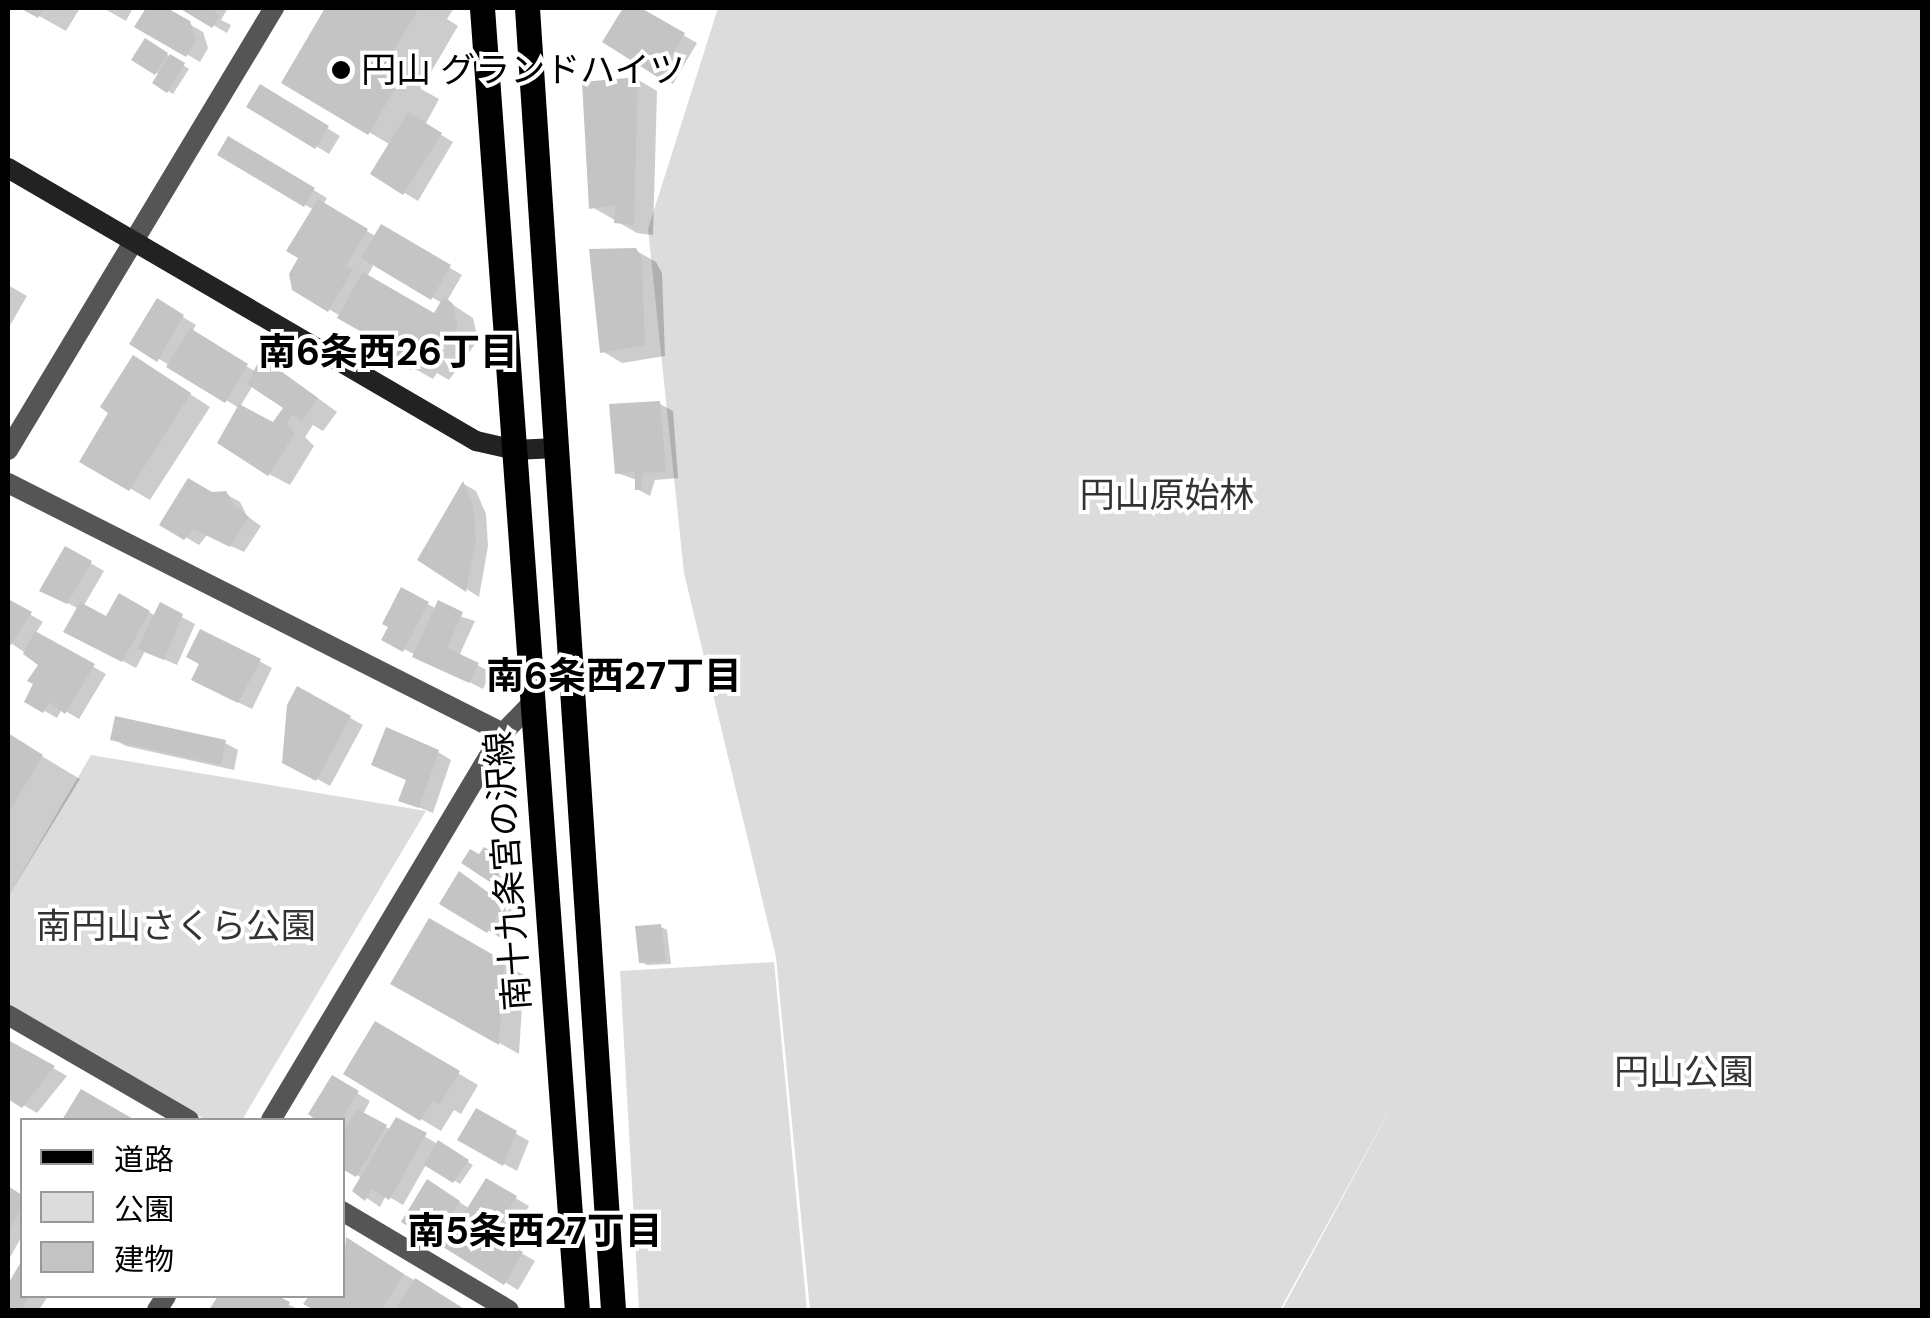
<!DOCTYPE html>
<html>
<head>
<meta charset="utf-8">
<style>
  body { margin:0 }
  #map { position:relative; width:1930px; height:1318px; overflow:hidden; background:#fff; font-family:"DM Sans","Noto Sans JP",sans-serif }
  div>[style] { position:absolute }
  [style*='--x'] { left:calc(var(--x)*1px); top:calc(var(--y)*1px); width:calc(var(--w)*1px); rotate:calc(var(--a)*1deg) }
  .green>* { inset:0; background:#dcdcdc }
  .shadow>* { inset:0; background:#0003 }
  .building>* { inset:0; background:#c4c4c4 }
  .street>* { height:20px; margin:-10px; padding:0 10px; transform-origin:10px; border-radius:10px; background:#555 }
  .secondary>* { height:20px; margin:-10px; padding:0 10px; transform-origin:10px; border-radius:10px; background:#222 }
  .primary>* { height:25px; margin:-12.5px; padding:0 12.5px; transform-origin:12.5px; border-radius:12.5px; background:#000 }
  .dots>* { width:28px; height:28px; translate:-50% -50%; box-sizing:border-box; border:5px solid #fff; border-radius:50% }
  span { translate:-50% -50%; white-space:nowrap; text-align:center; line-height:1.15; -webkit-text-stroke:8px #fff; paint-order:stroke }
  .poi-label { font-size:35px; color:#000 }
  .left { translate:0 -50%; text-align:left }
  .park-label { font-size:35px; color:#333 }
  .street-label { font-size:35px; color:#000 }
  .neighbourhood-label { font-size:38px; color:#000; font-weight:700 }
  .frame { position:absolute; inset:0; border:10px solid #000; pointer-events:none }
  .legend { position:absolute; left:20px; top:1118px; width:325px; height:180px; box-sizing:border-box; background:#fff; border:2px solid #999; margin:0; padding:12px 18px; list-style:none; font-size:30px; color:#000 }
  .legend li { display:flex; align-items:center; gap:20px; height:50px }
  .legend b { width:50px; border:2px solid #999 }
</style>
</head>
<body>
<div id="map">
  <div class="green">
    <i style="clip-path:polygon(718px 8px,1922px 8px,1922px 1310px,1282px 1310px,1399px 1093px,1280px 1310px,810px 1310px,776px 957px,684px 573px,648px 229px)"></i>
    <i style="clip-path:polygon(91px 755px,426px 811px,242px 1120px,206px 1120px,8px 1007px,8px 897px)"></i>
    <i style="clip-path:polygon(774px 962px,807px 1310px,639px 1310px,620px 971px)"></i>
  </div>
  <div class="shadow">
    <i style="clip-path:polygon(25px 8px,80px 8px,66px 31px)"></i>
    <i style="clip-path:polygon(103px 8px,133px 8px,126px 21px)"></i>
    <i style="clip-path:polygon(149px 8px,162px 8px,203px 32px,208px 48px,200px 62px,138px 26px)"></i>
    <i style="clip-path:polygon(183px 8px,228px 8px,221px 20px,231px 25px,227px 33px)"></i>
    <i style="clip-path:polygon(328px 8px,454px 8px,447px 19px,458px 26px,421px 89px,439px 99px,425px 125px,453px 142px,418px 201px,373px 174px,391px 145px,284px 83px)"></i>
    <i style="clip-path:polygon(626px 8px,636px 8px,697px 43px,673px 84px,606px 41px)"></i>
    <i style="clip-path:polygon(146px 41px,189px 69px,173px 94px,155px 83px,160px 75px,135px 60px)"></i>
    <i style="clip-path:polygon(637px 79px,657px 91px,653px 235px,637px 233px,592px 207px)"></i>
    <i style="clip-path:polygon(261px 88px,340px 136px,329px 154px,250px 106px)"></i>
    <i style="clip-path:polygon(evenodd,229px 140px,327px 198px,323px 205px,377px 237px,382px 228px,462px 275px,447px 301px,473px 318px,478px 340px,449px 380px,437px 373px,433px 379px,392px 356px,396px 349px,295px 289px,314px 210px,220px 154px,229px 140px,374px 264px,442px 303px,434px 317px,367px 277px,374px 264px)"></i>
    <i style="clip-path:polygon(635px 250px,656px 262px,662px 273px,665px 356px,622px 363px,602px 351px)"></i>
    <i style="clip-path:polygon(8px 285px,27px 296px,8px 329px)"></i>
    <i style="clip-path:polygon(evenodd,158px 302px,196px 325px,192px 332px,256px 372px,282px 372px,337px 412px,323px 431px,313px 425px,305px 437px,314px 446px,290px 485px,269px 474px,239px 408px,133px 343px,158px 302px,253px 385px,287px 407px,273px 425px,240px 407px,253px 385px)"></i>
    <i style="clip-path:polygon(153px 370px,210px 407px,150px 500px,83px 461px,112px 412px)"></i>
    <i style="clip-path:polygon(660px 404px,673px 411px,678px 478px,655px 480px,650px 496px,637px 489px,637px 480px,617px 473px)"></i>
    <i style="clip-path:polygon(464px 484px,476px 491px,486px 514px,488px 546px,479px 597px,420px 559px)"></i>
    <i style="clip-path:polygon(212px 494px,226px 494px,240px 502px,247px 516px,261px 526px,244px 552px,207px 535px,199px 545px,163px 524px)"></i>
    <i style="clip-path:polygon(66px 549px,104px 571px,83px 607px,107px 620px,120px 596px,156px 616px,161px 606px,195px 624px,177px 665px,145px 651px,136px 668px,80px 638px,79px 609px,56px 597px)"></i>
    <i style="clip-path:polygon(402px 590px,437px 609px,475px 621px,459px 656px,491px 672px,483px 689px,384px 639px)"></i>
    <i style="clip-path:polygon(8px 601px,43px 622px,35px 634px,106px 674px,79px 719px,62px 709px,57px 718px,27px 701px,41px 664px,8px 641px)"></i>
    <i style="clip-path:polygon(259px 661px,272px 668px,252px 709px,207px 687px)"></i>
    <i style="clip-path:polygon(298px 689px,363px 725px,330px 786px,285px 761px)"></i>
    <i style="clip-path:polygon(8px 736px,80px 779px,8px 897px)"></i>
    <i style="clip-path:polygon(113px 739px,225px 743px,238px 750px,234px 770px,126px 746px)"></i>
    <i style="clip-path:polygon(438px 752px,451px 760px,433px 813px,401px 800px)"></i>
    <i style="clip-path:polygon(485px 850px,505px 863px,497px 874px,504px 878px,500px 885px,465px 862px,480px 857px)"></i>
    <i style="clip-path:polygon(473px 882px,516px 913px,501px 938px,443px 904px)"></i>
    <i style="clip-path:polygon(430px 922px,524px 975px,519px 1054px,394px 983px)"></i>
    <i style="clip-path:polygon(661px 927px,667px 930px,671px 964px,647px 965px,641px 962px)"></i>
    <i style="clip-path:polygon(376px 1025px,478px 1085px,461px 1114px,454px 1110px,441px 1131px,346px 1074px)"></i>
    <i style="clip-path:polygon(8px 1042px,67px 1076px,37px 1113px,8px 1096px)"></i>
    <i style="clip-path:polygon(332px 1078px,370px 1101px,363px 1114px,391px 1130px,397px 1120px,473px 1165px,460px 1184px,427px 1163px,403px 1205px,386px 1195px,380px 1207px,355px 1190px,362px 1178px,342px 1167px,342px 1120px,320px 1120px,311px 1114px)"></i>
    <i style="clip-path:polygon(477px 1112px,529px 1141px,517px 1171px,460px 1140px)"></i>
    <i style="clip-path:polygon(486px 1181px,529px 1206px,506px 1244px,535px 1261px,518px 1290px,404px 1221px,441px 1190px,470px 1209px)"></i>
    <i style="clip-path:polygon(8px 1189px,22px 1198px,22px 1236px,8px 1261px)"></i>
    <i style="clip-path:polygon(346px 1240px,436px 1293px,464px 1310px,319px 1310px,307px 1303px,312px 1296px,342px 1296px)"></i>
    <i style="clip-path:polygon(22px 1265px,22px 1296px,48px 1296px,39px 1310px,8px 1310px,8px 1289px)"></i>
    <i style="clip-path:polygon(221px 1296px,273px 1296px,299px 1310px,212px 1310px)"></i>
  </div>
  <div class="building">
    <i style="clip-path:polygon(20px 8px,44px 8px,38px 18px)"></i>
    <i style="clip-path:polygon(146px 8px,167px 8px,190px 21px,196px 40px,186px 57px,134px 27px)"></i>
    <i style="clip-path:polygon(179px 8px,211px 8px,220px 16px,212px 28px)"></i>
    <i style="clip-path:polygon(325px 8px,419px 8px,385px 65px,403px 75px,368px 135px,281px 83px)"></i>
    <i style="clip-path:polygon(623px 8px,641px 8px,685px 33px,659px 78px,602px 42px)"></i>
    <i style="clip-path:polygon(145px 38px,168px 53px,155px 75px,131px 60px)"></i>
    <i style="clip-path:polygon(170px 54px,185px 63px,167px 93px,152px 83px)"></i>
    <i style="clip-path:polygon(638px 77px,634px 225px,614px 223px,615px 205px,589px 209px,582px 82px)"></i>
    <i style="clip-path:polygon(260px 84px,329px 126px,315px 149px,246px 107px)"></i>
    <i style="clip-path:polygon(408px 112px,442px 133px,403px 195px,370px 174px)"></i>
    <i style="clip-path:polygon(228px 136px,315px 188px,304px 207px,217px 155px)"></i>
    <i style="clip-path:polygon(318px 199px,368px 229px,346px 266px,353px 269px,328px 312px,292px 290px,289px 274px,298px 258px,286px 251px)"></i>
    <i style="clip-path:polygon(381px 224px,451px 265px,431px 300px,361px 258px)"></i>
    <i style="clip-path:polygon(636px 248px,642px 259px,645px 345px,600px 353px,589px 249px)"></i>
    <i style="clip-path:polygon(363px 272px,434px 313px,444px 296px,453px 304px,458px 328px,427px 371px,415px 363px,411px 370px,389px 357px,393px 350px,337px 318px)"></i>
    <i style="clip-path:polygon(157px 298px,184px 315px,157px 362px,129px 344px)"></i>
    <i style="clip-path:polygon(190px 328px,248px 364px,225px 403px,166px 367px)"></i>
    <i style="clip-path:polygon(133px 355px,191px 393px,129px 491px,79px 462px,108px 413px,100px 407px)"></i>
    <i style="clip-path:polygon(261px 357px,318px 398px,302px 421px,292px 415px,286px 424px,295px 433px,268px 476px,217px 443px,239px 404px,273px 422px,283px 408px,247px 384px)"></i>
    <i style="clip-path:polygon(660px 401px,666px 472px,643px 473px,641px 490px,635px 490px,635px 472px,615px 474px,609px 404px)"></i>
    <i style="clip-path:polygon(188px 478px,212px 492px,226px 491px,234px 505px,249px 517px,230px 547px,193px 529px,184px 540px,159px 525px)"></i>
    <i style="clip-path:polygon(463px 481px,473px 505px,476px 538px,466px 592px,417px 560px)"></i>
    <i style="clip-path:polygon(65px 546px,92px 561px,67px 604px,39px 591px)"></i>
    <i style="clip-path:polygon(401px 587px,429px 602px,403px 652px,381px 640px,388px 627px,382px 624px)"></i>
    <i style="clip-path:polygon(119px 593px,150px 611px,122px 662px,63px 632px,80px 602px,106px 616px)"></i>
    <i style="clip-path:polygon(8px 599px,32px 612px,8px 649px)"></i>
    <i style="clip-path:polygon(438px 600px,463px 612px,447px 648px,479px 663px,469px 683px,412px 657px)"></i>
    <i style="clip-path:polygon(160px 602px,183px 614px,164px 660px,137px 649px)"></i>
    <i style="clip-path:polygon(200px 629px,261px 659px,238px 703px,191px 680px,199px 664px,186px 657px)"></i>
    <i style="clip-path:polygon(35px 631px,95px 664px,65px 714px,49px 702px,43px 713px,24px 702px,33px 684px,27px 681px,38px 665px,23px 654px)"></i>
    <i style="clip-path:polygon(297px 686px,351px 716px,316px 781px,282px 763px,287px 705px)"></i>
    <i style="clip-path:polygon(115px 716px,226px 740px,221px 765px,110px 740px)"></i>
    <i style="clip-path:polygon(386px 727px,439px 750px,419px 808px,398px 801px,406px 780px,371px 765px)"></i>
    <i style="clip-path:polygon(8px 733px,43px 755px,8px 813px)"></i>
    <i style="clip-path:polygon(484px 847px,501px 857px,493px 869px,500px 873px,493px 884px,461px 863px,470px 849px,479px 854px)"></i>
    <i style="clip-path:polygon(459px 871px,504px 904px,487px 933px,439px 904px)"></i>
    <i style="clip-path:polygon(429px 918px,504px 961px,499px 1045px,390px 984px)"></i>
    <i style="clip-path:polygon(661px 924px,666px 962px,639px 963px,635px 926px)"></i>
    <i style="clip-path:polygon(375px 1021px,460px 1071px,440px 1104px,432px 1101px,420px 1121px,343px 1074px)"></i>
    <i style="clip-path:polygon(8px 1040px,55px 1066px,22px 1108px,8px 1099px)"></i>
    <i style="clip-path:polygon(332px 1075px,359px 1091px,341px 1120px,316px 1120px,308px 1114px)"></i>
    <i style="clip-path:polygon(81px 1089px,135px 1120px,62px 1120px)"></i>
    <i style="clip-path:polygon(476px 1108px,517px 1131px,503px 1166px,457px 1140px)"></i>
    <i style="clip-path:polygon(357px 1109px,387px 1125px,356px 1177px,342px 1169px,342px 1134px)"></i>
    <i style="clip-path:polygon(396px 1117px,427px 1133px,389px 1200px,372px 1189px,365px 1201px,352px 1191px)"></i>
    <i style="clip-path:polygon(438px 1140px,469px 1160px,453px 1183px,424px 1165px)"></i>
    <i style="clip-path:polygon(486px 1178px,517px 1196px,494px 1235px,523px 1252px,504px 1285px,443px 1247px)"></i>
    <i style="clip-path:polygon(427px 1179px,460px 1201px,435px 1242px,401px 1222px)"></i>
    <i style="clip-path:polygon(8px 1186px,22px 1195px,22px 1208px,8px 1232px)"></i>
    <i style="clip-path:polygon(346px 1237px,404px 1274px,381px 1310px,314px 1310px,303px 1304px,309px 1296px,342px 1296px)"></i>
    <i style="clip-path:polygon(22px 1260px,22px 1296px,30px 1296px,21px 1310px,8px 1310px,8px 1284px)"></i>
    <i style="clip-path:polygon(415px 1278px,466px 1310px,395px 1310px)"></i>
    <i style="clip-path:polygon(218px 1296px,278px 1296px,290px 1302px,286px 1310px,209px 1310px)"></i>
  </div>
  <div class="street">
    <i style="--x:8;--y:450;--w:516;--a:-58.96"></i>
    <i style="--x:8;--y:483;--w:555;--a:26.8"></i>
    <i style="--x:8;--y:1015;--w:209;--a:30.1"></i>
    <i style="--x:271;--y:1120;--w:451;--a:-59.1"></i>
    <i style="--x:503;--y:733;--w:40;--a:-46"></i>
    <i style="--x:342;--y:1211;--w:194;--a:30.7"></i>
    <i style="--x:157;--y:1310;--w:17;--a:-57"></i>
  </div>
  <div class="secondary">
    <i style="--x:8;--y:168;--w:542;--a:30.26"></i>
    <i style="--x:476;--y:441;--w:39;--a:13"></i>
    <i style="--x:514;--y:450;--w:43;--a:-2.7"></i>
  </div>
  <div class="primary">
    <i style="--x:482;--y:8;--w:1305;--a:85.83"></i>
    <i style="--x:527;--y:8;--w:1305;--a:86.22"></i>
  </div>
  <div class="dots">
    <i style="left:341px;top:70px;background:#000"></i>
  </div>
  <div class="poi-label">
    <span class="left" style="left:361px;top:70px">円山 グランドハイツ</span>
  </div>
  <div class="park-label">
    <span style="left:1167px;top:495px">円山原始林</span>
    <span style="left:176px;top:926px">南円山さくら公園</span>
    <span style="left:1684px;top:1072px">円山公園</span>
  </div>
  <div class="street-label">
    <span style="left:508px;top:871px;rotate:-94deg">南十九条宮の沢線</span>
  </div>
  <div class="neighbourhood-label">
    <span style="left:388px;top:353px">南6条西26丁目</span>
    <span style="left:614px;top:677px">南6条西27丁目</span>
    <span style="left:535px;top:1232px">南5条西27丁目</span>
  </div>
  <div class="frame"></div>
  <ul class="legend">
  <li><b style="height:12px;background:#000"></b>道路</li>
  <li><b style="height:28px;background:#dcdcdc"></b>公園</li>
  <li><b style="height:28px;background:#c4c4c4"></b>建物</li>
  </ul>
</div>
</body>
</html>
